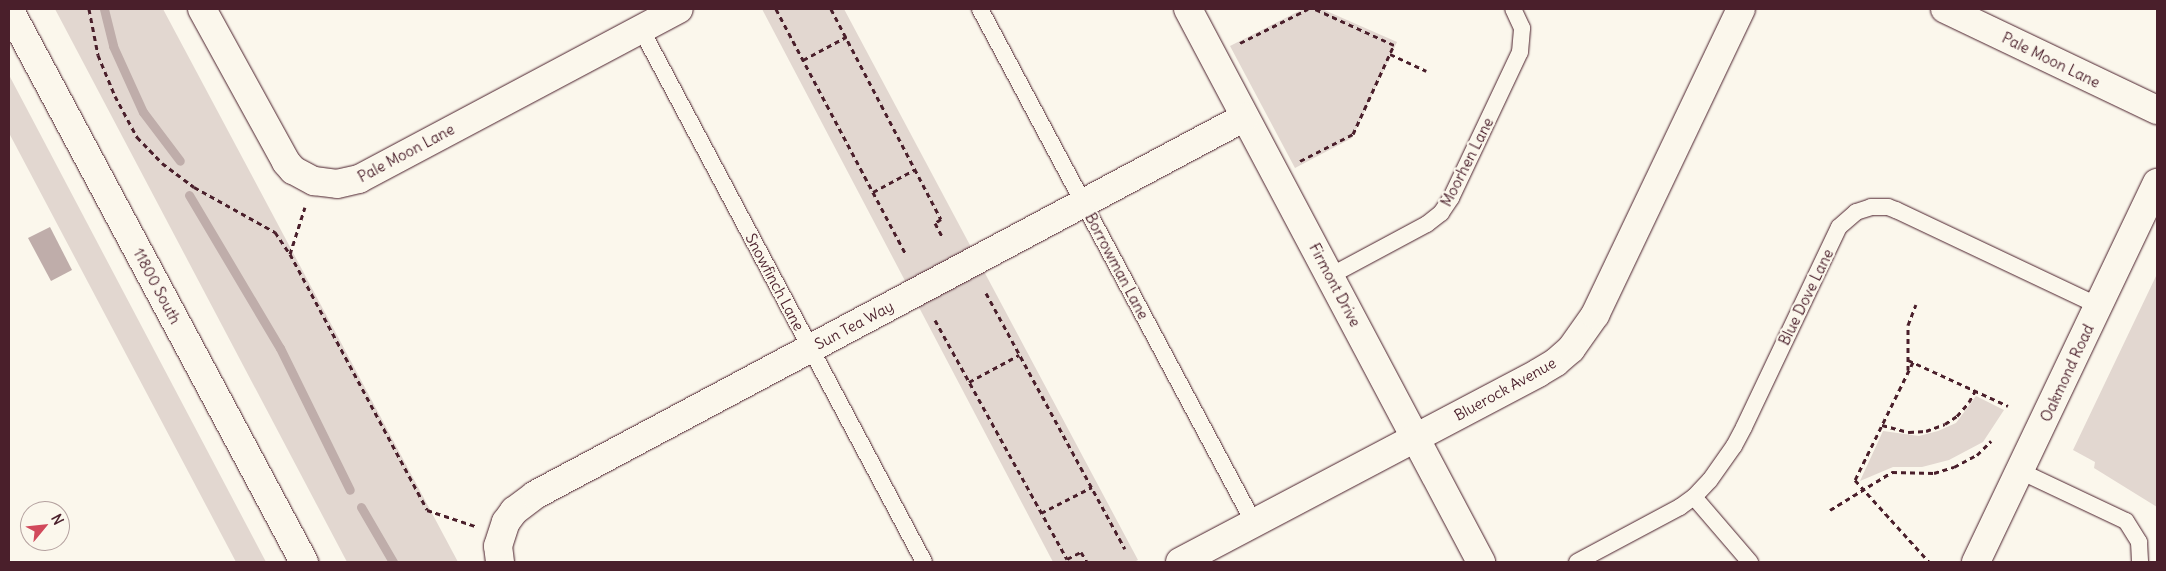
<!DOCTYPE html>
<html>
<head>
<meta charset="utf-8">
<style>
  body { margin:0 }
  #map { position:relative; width:2166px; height:571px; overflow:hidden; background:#fbf7ec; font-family:Delius,sans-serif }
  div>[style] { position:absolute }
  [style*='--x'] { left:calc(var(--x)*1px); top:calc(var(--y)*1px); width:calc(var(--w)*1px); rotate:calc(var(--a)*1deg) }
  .green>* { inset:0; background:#e2d7d0 }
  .water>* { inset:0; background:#bfadaa }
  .stream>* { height:9px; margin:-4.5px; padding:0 4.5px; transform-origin:4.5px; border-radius:4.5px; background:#bfadaa }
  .path>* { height:3px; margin-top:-1.5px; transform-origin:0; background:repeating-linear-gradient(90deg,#4a1f2b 0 5px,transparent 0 9px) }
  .roads { filter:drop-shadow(0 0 1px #4a1f2b) drop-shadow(0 0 1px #4a1f2b) }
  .lane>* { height:16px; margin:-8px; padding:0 8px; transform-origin:8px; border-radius:8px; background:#fbf7ec }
  .street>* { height:28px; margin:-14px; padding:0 14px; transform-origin:14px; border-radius:14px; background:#fbf7ec }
  .secondary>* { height:28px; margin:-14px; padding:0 14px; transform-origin:14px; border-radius:14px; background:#fbf7ec }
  span { translate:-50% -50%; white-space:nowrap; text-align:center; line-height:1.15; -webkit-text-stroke:4.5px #fbf7ec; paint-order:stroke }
  .street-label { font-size:15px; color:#4a1f2b }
  .frame { position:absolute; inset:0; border:10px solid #4a1f2b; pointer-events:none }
  .north { position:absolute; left:20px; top:501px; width:50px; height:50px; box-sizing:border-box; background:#fbf7ec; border:1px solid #b4a19f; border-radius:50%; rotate:62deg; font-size:14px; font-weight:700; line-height:20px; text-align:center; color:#4a1f2b }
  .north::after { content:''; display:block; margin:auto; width:18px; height:22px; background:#d1495b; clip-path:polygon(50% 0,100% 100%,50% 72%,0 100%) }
</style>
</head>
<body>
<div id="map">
  <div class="green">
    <i style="clip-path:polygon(55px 9px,163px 9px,458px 562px,347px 562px)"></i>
    <i style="clip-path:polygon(762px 9px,844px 9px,1138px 560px,1134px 562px,1053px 562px)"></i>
    <i style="clip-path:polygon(1303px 9px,1322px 9px,1397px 42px,1352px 138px,1295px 168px,1230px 46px)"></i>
    <i style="clip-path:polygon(9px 75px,266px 562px,236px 562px,9px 133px)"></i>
    <i style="clip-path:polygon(2157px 274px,2157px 507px,2094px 468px,2095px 462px,2073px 450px)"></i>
    <i style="clip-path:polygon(1976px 396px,2004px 410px,1983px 442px,1949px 460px,1922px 467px,1893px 467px,1860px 481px,1883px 431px,1919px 436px,1938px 431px,1956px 423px)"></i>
  </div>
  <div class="water">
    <i style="clip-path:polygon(50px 227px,72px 270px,51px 281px,28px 238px)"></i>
  </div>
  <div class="stream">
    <i style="--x:104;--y:9;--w:38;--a:76"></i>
    <i style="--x:113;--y:46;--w:72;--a:65.6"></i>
    <i style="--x:143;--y:112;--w:61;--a:52.9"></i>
    <i style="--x:189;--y:195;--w:178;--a:59.3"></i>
    <i style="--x:280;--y:348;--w:158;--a:63.8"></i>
    <i style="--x:361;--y:507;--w:64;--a:59.8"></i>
  </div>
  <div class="path">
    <i style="--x:89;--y:9;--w:47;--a:78.9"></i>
    <i style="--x:98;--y:55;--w:44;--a:67.5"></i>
    <i style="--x:115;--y:96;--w:47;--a:61.8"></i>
    <i style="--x:137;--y:137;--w:36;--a:46"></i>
    <i style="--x:162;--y:163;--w:40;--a:37"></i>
    <i style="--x:194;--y:187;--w:93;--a:29.1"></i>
    <i style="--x:275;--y:232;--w:27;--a:56"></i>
    <i style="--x:290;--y:254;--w:290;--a:61.8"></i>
    <i style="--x:427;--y:510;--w:51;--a:18.4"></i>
    <i style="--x:776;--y:9;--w:278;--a:62.1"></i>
    <i style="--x:831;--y:9;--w:237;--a:62.4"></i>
    <i style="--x:941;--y:219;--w:7;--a:146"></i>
    <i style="--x:935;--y:223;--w:15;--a:62"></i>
    <i style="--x:1240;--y:43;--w:76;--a:-26.6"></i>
    <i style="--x:1390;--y:54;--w:40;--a:25"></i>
    <i style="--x:803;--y:60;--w:49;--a:-28.1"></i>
    <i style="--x:1300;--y:161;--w:59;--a:-27"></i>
    <i style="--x:1353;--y:134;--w:98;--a:-65.3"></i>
    <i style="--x:1394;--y:45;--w:87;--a:-155.5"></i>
    <i style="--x:873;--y:192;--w:47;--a:-28.2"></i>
    <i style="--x:290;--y:254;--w:49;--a:-72.3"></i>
    <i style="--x:986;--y:293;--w:291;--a:61.5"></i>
    <i style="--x:935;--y:320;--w:273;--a:61.1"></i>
    <i style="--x:1067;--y:559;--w:16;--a:-27"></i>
    <i style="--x:1081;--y:552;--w:12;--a:59"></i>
    <i style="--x:1908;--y:360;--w:110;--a:24.7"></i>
    <i style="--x:1913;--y:362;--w:131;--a:116.2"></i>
    <i style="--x:1855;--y:480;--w:110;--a:47.9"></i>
    <i style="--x:1908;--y:370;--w:45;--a:-90"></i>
    <i style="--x:1908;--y:325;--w:22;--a:-69"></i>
    <i style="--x:969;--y:382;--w:57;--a:-28.4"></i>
    <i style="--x:1882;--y:425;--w:28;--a:15"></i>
    <i style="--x:1909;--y:432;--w:17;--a:-3"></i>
    <i style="--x:1926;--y:431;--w:20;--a:-20"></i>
    <i style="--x:1945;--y:424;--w:14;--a:-34"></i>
    <i style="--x:1957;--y:416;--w:18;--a:-49"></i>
    <i style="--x:1969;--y:402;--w:13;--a:-61"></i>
    <i style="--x:1830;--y:510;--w:73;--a:-31.5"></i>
    <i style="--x:1892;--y:472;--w:42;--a:1.4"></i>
    <i style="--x:1934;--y:473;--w:21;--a:-17"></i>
    <i style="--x:1954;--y:467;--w:26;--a:-28"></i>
    <i style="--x:1977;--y:455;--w:20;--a:-45"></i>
    <i style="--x:1041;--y:513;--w:57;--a:-27"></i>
  </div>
  <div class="roads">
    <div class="lane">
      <i style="--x:980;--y:9;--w:582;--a:61.94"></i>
      <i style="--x:641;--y:29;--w:603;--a:62.03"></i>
      <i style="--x:1330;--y:276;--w:110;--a:-28.2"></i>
      <i style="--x:1427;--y:224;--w:18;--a:-38"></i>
      <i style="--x:1441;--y:213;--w:18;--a:-56"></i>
      <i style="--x:1451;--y:198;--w:161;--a:-64.7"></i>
      <i style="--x:1520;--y:52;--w:24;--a:-85"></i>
      <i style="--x:1522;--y:28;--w:21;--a:-115"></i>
      <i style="--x:2020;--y:471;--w:117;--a:25.3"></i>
      <i style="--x:2126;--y:521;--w:25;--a:58"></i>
      <i style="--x:2139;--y:542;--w:20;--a:87"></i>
      <i style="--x:1694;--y:497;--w:86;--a:49.3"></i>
      <i style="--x:1577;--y:562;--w:117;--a:-28.1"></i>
      <i style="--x:1680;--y:507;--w:17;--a:-36"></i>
      <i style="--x:1694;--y:497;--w:23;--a:-47"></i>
      <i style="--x:1710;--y:480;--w:42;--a:-54.8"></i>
      <i style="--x:1734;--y:446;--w:21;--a:-62"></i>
      <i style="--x:1744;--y:427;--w:221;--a:-64.6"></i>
      <i style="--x:1839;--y:227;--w:23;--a:-41"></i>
      <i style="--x:1856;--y:212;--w:16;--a:-18"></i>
      <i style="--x:1871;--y:207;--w:17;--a:0"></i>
      <i style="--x:1888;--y:207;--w:9;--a:21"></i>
      <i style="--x:1896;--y:210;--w:225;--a:25.3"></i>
    </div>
    <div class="street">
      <i style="--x:202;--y:9;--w:175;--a:61.2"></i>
      <i style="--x:286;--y:162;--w:11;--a:49"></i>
      <i style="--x:293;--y:170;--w:24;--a:28"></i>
      <i style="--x:314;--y:181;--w:23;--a:7"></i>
      <i style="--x:337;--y:184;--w:23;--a:-13"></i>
      <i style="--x:359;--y:179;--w:362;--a:-28"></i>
      <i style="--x:1188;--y:9;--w:626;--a:62.08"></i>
      <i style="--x:1945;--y:9;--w:235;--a:25.5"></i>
      <i style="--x:500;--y:562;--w:16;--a:-97"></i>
      <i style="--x:498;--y:546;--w:25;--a:-72"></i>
      <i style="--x:506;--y:522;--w:14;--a:-54"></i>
      <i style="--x:514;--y:511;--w:26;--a:-37"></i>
      <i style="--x:535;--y:495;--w:804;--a:-28.03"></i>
      <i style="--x:1180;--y:562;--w:405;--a:-27.8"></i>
      <i style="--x:1538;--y:373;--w:21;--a:-31"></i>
      <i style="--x:1556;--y:362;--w:20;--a:-41"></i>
      <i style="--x:1571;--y:349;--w:42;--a:-54.8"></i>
      <i style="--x:1595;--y:315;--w:339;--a:-64.5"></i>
      <i style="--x:1976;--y:562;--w:420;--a:-64.5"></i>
    </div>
    <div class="secondary">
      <i style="--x:9;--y:9;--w:627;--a:61.92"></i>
    </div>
  </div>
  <div class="street-label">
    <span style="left:2051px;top:60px;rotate:26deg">Pale Moon Lane</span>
    <span style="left:406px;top:153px;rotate:-28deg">Pale Moon Lane</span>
    <span style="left:1467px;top:162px;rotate:-63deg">Moorhen Lane</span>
    <span style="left:1117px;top:266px;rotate:62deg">Borrowman Lane</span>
    <span style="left:775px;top:282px;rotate:62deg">Snowfinch Lane</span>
    <span style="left:1335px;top:285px;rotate:62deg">Firmont Drive</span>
    <span style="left:157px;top:286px;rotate:62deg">11800 South</span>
    <span style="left:1806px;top:297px;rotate:-64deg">Blue Dove Lane</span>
    <span style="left:854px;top:325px;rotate:-28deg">Sun Tea Way</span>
    <span style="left:2067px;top:373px;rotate:-65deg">Oakmond Road</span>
    <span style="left:1505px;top:389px;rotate:-29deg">Bluerock Avenue</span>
  </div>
  <div class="frame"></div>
  <div class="north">N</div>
</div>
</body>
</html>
